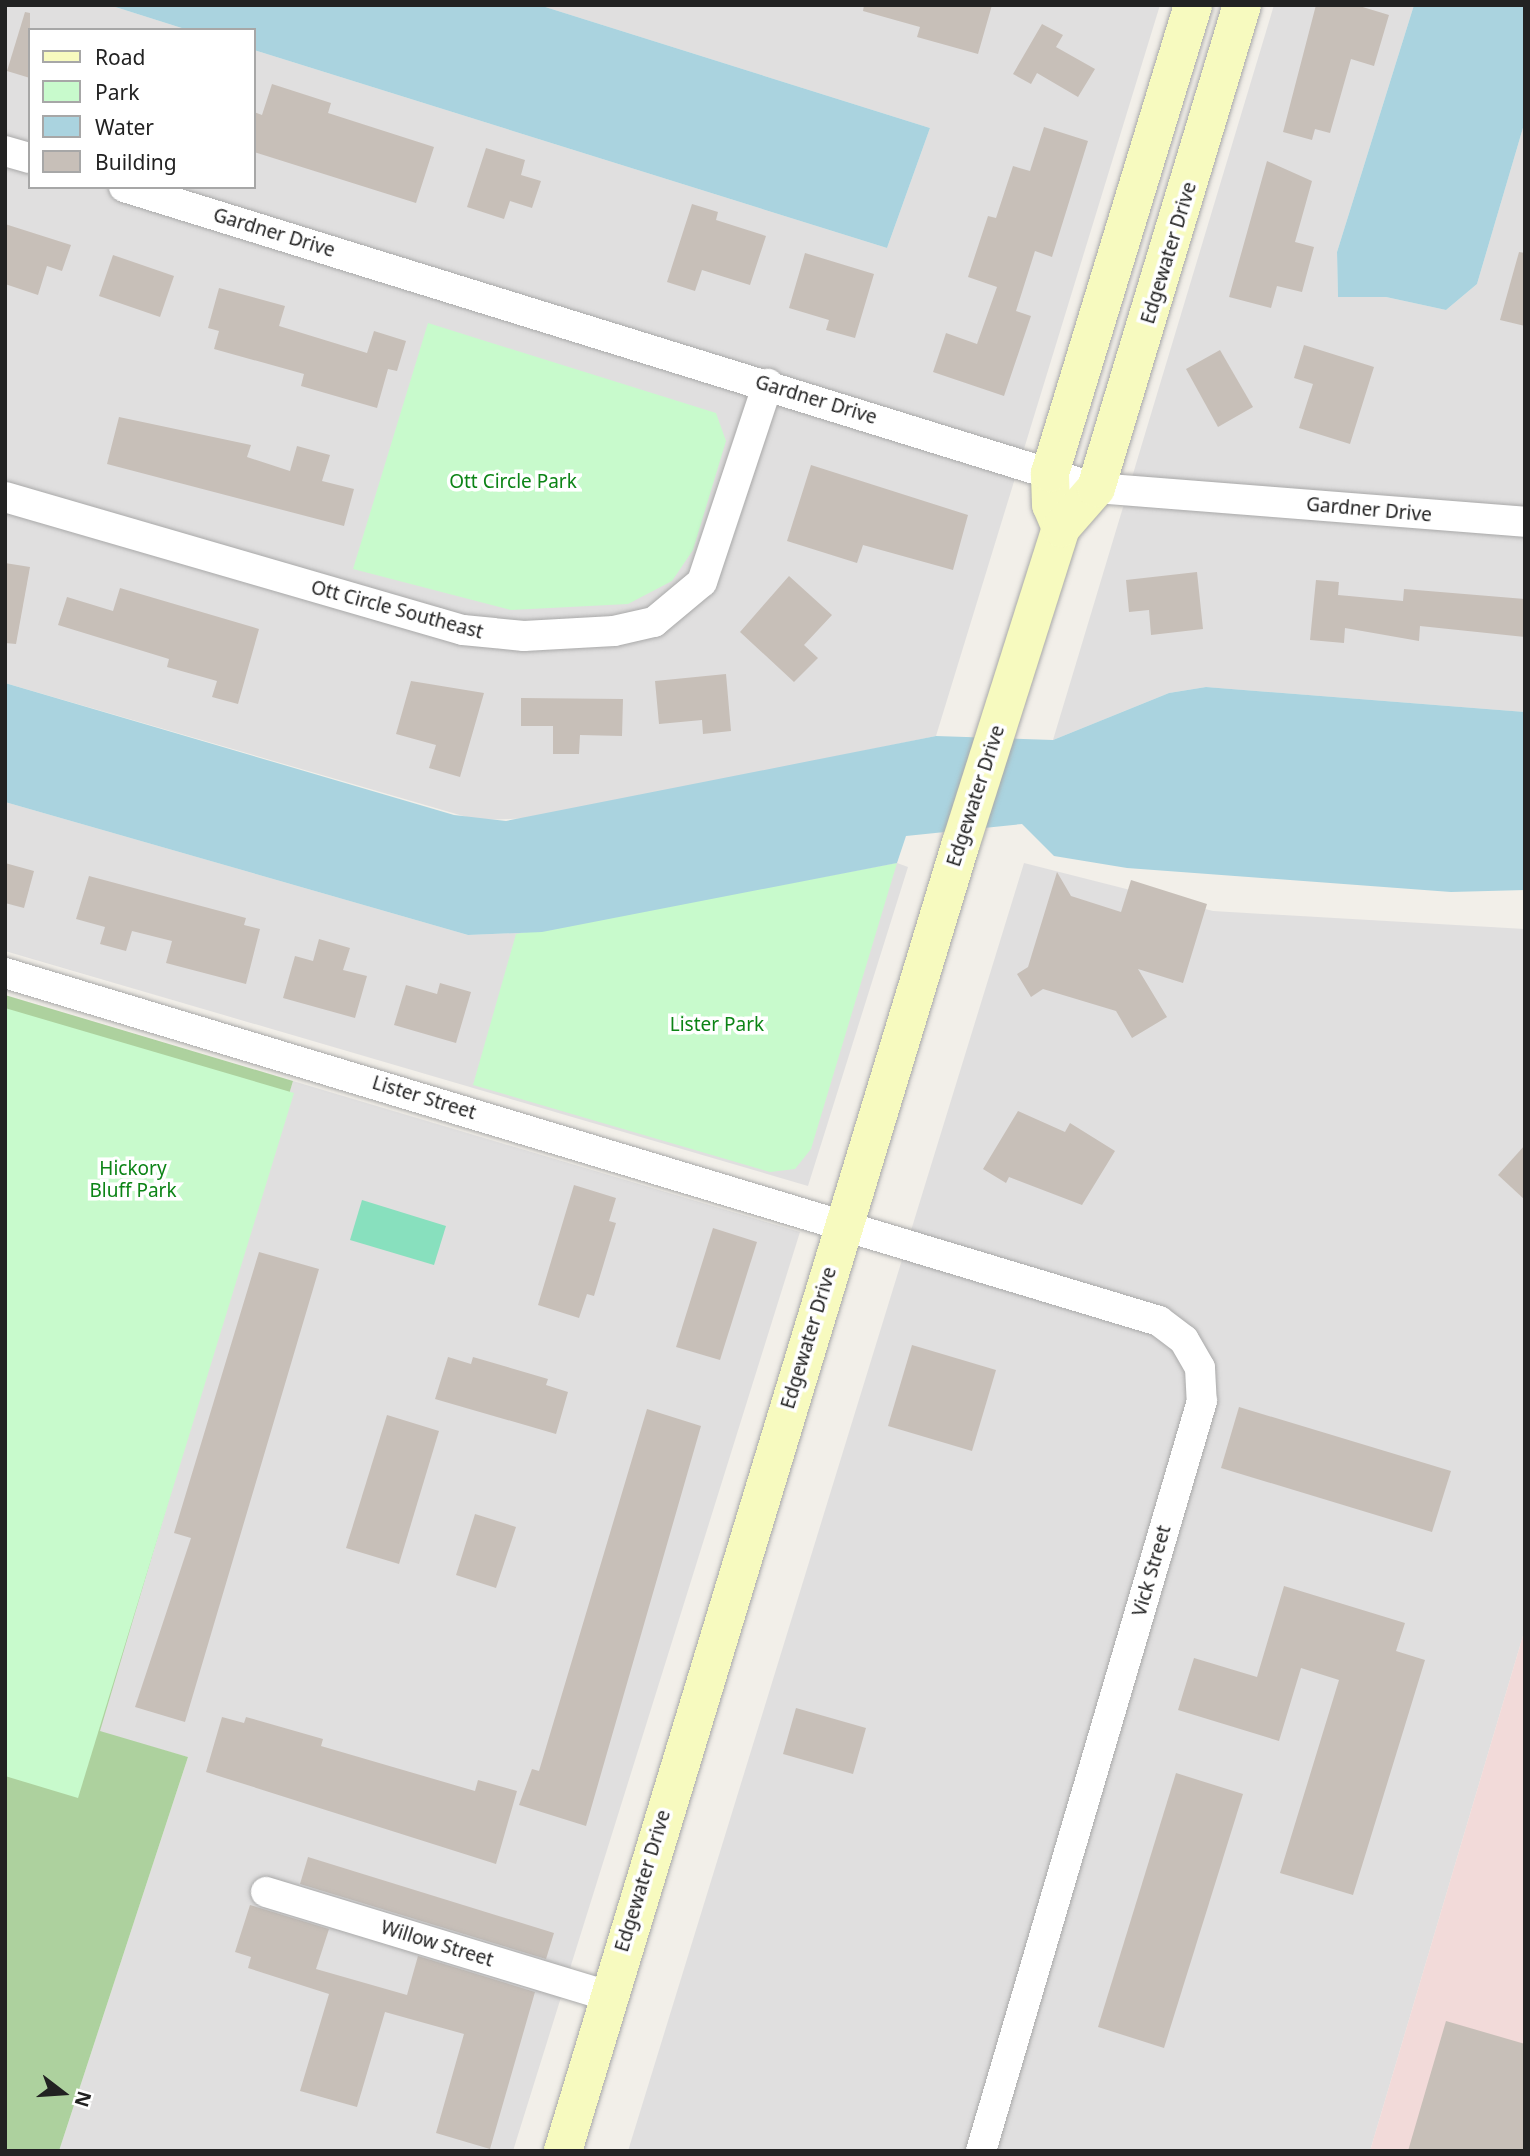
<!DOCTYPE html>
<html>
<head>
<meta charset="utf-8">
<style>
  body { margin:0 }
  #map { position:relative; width:1530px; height:2156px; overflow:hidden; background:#f2efe9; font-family:"Noto Sans",sans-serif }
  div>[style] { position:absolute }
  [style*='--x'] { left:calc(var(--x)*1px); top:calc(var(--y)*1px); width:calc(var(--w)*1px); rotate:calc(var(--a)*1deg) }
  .residential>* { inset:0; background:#e0dfdf }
  .commercial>* { inset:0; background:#f2dad9 }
  .forest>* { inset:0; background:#add19e }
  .park>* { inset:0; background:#c8facc }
  .pitch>* { inset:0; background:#88e0be }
  .water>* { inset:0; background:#aad3df }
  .building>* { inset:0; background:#c7bfb8 }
  .roads { filter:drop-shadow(0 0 2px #a9a9a9) drop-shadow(0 0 2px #a9a9a9) }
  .street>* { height:30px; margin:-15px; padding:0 15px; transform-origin:15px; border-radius:15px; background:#fff }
  .secondary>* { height:38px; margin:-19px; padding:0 19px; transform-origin:19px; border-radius:19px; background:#f7fabf }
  span { translate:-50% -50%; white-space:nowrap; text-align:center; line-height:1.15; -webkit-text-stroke:7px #fff; paint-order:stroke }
  .street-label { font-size:19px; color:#222 }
  .park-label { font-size:19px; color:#0c8416 }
  .frame { position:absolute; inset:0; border:7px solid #222; pointer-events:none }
  .legend { position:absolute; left:28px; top:28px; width:228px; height:161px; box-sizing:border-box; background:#fff; border:2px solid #a7a7a7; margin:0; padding:9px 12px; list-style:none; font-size:21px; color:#222 }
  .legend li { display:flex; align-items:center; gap:14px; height:35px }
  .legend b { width:35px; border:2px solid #a7a7a7 }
  .north { position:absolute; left:28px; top:2058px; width:70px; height:70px; -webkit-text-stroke:5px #fff; paint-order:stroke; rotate:107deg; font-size:19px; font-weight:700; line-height:28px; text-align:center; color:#222 }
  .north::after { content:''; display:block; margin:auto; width:24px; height:32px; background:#222; clip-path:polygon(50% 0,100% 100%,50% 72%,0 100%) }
</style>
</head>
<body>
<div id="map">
  <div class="residential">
    <i style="clip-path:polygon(5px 5px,109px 5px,188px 30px,30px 30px,30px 187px,254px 187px,254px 50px,887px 248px,930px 128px,539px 5px,1160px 5px,936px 736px,536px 818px,477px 820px,5px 683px)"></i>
    <i style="clip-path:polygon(1274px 5px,1414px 5px,1337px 252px,1338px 297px,1386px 297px,1446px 310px,1477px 284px,1525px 121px,1525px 712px,1206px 687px,1169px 693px,1053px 740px)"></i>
    <i style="clip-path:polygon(5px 802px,468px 935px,542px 932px,897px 863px,908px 867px,808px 1186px,5px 951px)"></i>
    <i style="clip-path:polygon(1024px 863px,1213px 911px,1525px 929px,1525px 1629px,1370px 2151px,628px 2151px)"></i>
    <i style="clip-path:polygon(293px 1081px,800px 1232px,513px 2151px,59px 2151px,188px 1757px,99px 1732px)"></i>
  </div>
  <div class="commercial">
    <i style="clip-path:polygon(1525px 1629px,1525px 2151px,1370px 2151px)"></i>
  </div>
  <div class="forest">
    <i style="clip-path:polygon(5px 995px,293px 1081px,100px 1731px,188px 1757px,59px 2151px,5px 2151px)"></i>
  </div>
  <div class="park">
    <i style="clip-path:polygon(428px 323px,716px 413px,726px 441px,693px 550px,672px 581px,628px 604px,511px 610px,353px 569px)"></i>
    <i style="clip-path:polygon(897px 863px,811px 1149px,795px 1169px,770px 1172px,473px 1085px,516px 934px)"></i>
    <i style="clip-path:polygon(5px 1008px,294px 1093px,78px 1798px,5px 1776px)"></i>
  </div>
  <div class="pitch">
    <i style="clip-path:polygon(362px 1200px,446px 1226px,434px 1265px,350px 1240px)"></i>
  </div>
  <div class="water">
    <i style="clip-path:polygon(109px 5px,539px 5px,930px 128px,887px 248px,254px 50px,254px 30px,188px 30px)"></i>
    <i style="clip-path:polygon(1414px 5px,1525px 5px,1525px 121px,1477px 284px,1446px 310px,1386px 297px,1338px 297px,1337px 252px)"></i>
    <i style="clip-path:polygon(5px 683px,454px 815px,506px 821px,936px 736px,1053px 740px,1169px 693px,1206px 687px,1525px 712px,1525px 890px,1451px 892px,1127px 868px,1054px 856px,1022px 824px,906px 836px,897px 863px,542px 932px,468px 935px,5px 802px)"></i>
  </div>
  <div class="building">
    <i style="clip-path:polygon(864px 5px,992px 5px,978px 54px,917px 37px,920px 27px,863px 11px)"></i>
    <i style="clip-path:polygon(1316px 5px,1356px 5px,1389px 15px,1374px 66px,1351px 59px,1330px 133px,1315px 129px,1312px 140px,1283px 132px)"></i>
    <i style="clip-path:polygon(25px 12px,30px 13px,30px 78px,7px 71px)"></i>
    <i style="clip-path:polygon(1042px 24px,1063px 35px,1056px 47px,1095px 69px,1078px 97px,1037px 73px,1031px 84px,1013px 74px)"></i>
    <i style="clip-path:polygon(272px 84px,331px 103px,328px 113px,434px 147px,416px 203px,254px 152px,254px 112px,262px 115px)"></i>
    <i style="clip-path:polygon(1044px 127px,1088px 141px,1052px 257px,1035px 251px,1016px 311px,1031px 316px,1004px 396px,933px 372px,946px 333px,977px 344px,997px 287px,968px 277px,988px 216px,996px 218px,1013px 166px,1030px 171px)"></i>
    <i style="clip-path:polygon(486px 148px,525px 160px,521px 175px,541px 181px,532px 208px,510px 201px,504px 219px,467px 207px)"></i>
    <i style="clip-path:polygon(1267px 161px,1312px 181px,1295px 242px,1314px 247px,1302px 292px,1277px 286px,1271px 308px,1229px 297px)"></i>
    <i style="clip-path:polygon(692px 204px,718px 212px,716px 220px,766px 236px,750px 285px,702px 270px,695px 291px,667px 282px)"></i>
    <i style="clip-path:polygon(5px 224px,71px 245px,62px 271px,47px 266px,38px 295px,5px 284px)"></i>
    <i style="clip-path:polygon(1519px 252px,1525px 253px,1525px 326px,1500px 320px)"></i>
    <i style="clip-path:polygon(805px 253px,874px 274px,855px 338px,826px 330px,829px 320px,789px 308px)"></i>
    <i style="clip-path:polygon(113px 255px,174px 276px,160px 317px,99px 296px)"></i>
    <i style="clip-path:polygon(219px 288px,285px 306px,279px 326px,367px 353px,374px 331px,406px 341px,397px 371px,388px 369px,377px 408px,301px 386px,304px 374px,214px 349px,219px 331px,208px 328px)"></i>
    <i style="clip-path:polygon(1304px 345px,1374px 367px,1350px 444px,1299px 428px,1313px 384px,1294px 378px)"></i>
    <i style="clip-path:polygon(1220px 350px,1253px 407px,1218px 427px,1186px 369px)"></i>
    <i style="clip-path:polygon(119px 417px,251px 445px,247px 457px,290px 471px,297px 446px,330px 455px,322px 481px,354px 489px,344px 526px,107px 464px)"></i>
    <i style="clip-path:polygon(811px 465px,968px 515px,953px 570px,863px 545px,857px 563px,787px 541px)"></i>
    <i style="clip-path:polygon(5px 563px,30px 567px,16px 644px,5px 643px)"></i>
    <i style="clip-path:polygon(1197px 572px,1203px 629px,1151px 635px,1149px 610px,1129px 612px,1126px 580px)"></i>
    <i style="clip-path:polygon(789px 576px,832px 615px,804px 645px,818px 658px,794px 682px,740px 632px)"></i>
    <i style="clip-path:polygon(1316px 580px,1339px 582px,1338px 595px,1403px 601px,1404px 589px,1525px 599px,1525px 637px,1420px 626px,1419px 641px,1345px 628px,1344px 643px,1310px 640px)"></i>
    <i style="clip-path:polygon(120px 588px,259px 629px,238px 704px,212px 697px,217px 681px,167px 667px,169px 659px,58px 625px,67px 597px,113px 611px)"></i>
    <i style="clip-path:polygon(726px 674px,731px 731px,703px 734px,702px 720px,659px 724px,655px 681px)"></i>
    <i style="clip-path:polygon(411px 681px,484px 693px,460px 777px,429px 768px,436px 745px,396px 734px)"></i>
    <i style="clip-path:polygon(521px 698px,623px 699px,622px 736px,580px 735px,579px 754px,553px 754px,553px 726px,521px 726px)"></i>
    <i style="clip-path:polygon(5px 863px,34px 871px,24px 908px,5px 903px)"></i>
    <i style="clip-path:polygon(1057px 872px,1071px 896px,1121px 912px,1131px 880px,1207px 904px,1183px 983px,1138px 969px,1167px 1017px,1132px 1038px,1116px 1011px,1043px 989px,1031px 997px,1017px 974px,1028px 967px)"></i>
    <i style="clip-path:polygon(89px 876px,246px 918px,244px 925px,260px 929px,246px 984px,166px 963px,172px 941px,132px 931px,126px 951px,100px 944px,105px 927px,76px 919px)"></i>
    <i style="clip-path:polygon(319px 939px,350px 948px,343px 970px,367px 976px,355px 1018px,283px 998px,295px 956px,313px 961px)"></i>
    <i style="clip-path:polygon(440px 983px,471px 992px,456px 1043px,394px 1025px,406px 985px,437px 994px)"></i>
    <i style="clip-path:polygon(1018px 1111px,1065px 1132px,1070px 1123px,1115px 1151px,1082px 1205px,1009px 1177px,1006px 1183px,983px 1169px)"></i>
    <i style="clip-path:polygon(1525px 1145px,1525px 1200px,1498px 1175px)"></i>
    <i style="clip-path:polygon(574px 1185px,616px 1198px,609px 1221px,616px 1223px,594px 1296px,587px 1294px,579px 1318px,538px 1305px)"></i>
    <i style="clip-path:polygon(713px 1228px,757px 1242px,720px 1360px,676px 1347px)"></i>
    <i style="clip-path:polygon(259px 1252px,319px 1269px,185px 1722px,135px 1707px,191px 1538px,174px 1533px)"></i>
    <i style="clip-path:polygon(912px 1345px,996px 1370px,972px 1451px,888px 1426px)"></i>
    <i style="clip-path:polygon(448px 1357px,471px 1364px,473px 1357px,548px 1379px,546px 1385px,568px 1392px,556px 1434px,435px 1399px)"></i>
    <i style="clip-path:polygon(1239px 1407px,1451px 1471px,1432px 1532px,1221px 1468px)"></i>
    <i style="clip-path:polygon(647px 1409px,701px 1426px,586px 1826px,519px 1805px,532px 1769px,539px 1771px)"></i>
    <i style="clip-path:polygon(387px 1415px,439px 1431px,399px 1564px,346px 1548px)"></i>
    <i style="clip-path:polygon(475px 1514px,516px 1527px,496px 1588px,456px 1575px)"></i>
    <i style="clip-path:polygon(1284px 1586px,1405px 1623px,1396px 1651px,1425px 1660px,1353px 1895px,1280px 1873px,1339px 1680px,1301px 1668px,1279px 1741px,1178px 1710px,1194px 1658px,1257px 1677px)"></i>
    <i style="clip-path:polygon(796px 1708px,866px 1728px,853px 1774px,783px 1754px)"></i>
    <i style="clip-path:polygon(222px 1717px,244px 1723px,246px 1717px,323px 1739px,321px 1746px,475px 1791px,478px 1780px,517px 1791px,496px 1864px,206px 1772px)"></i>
    <i style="clip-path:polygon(1176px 1773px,1243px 1794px,1164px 2048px,1098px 2027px)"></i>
    <i style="clip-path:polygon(308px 1857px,554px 1933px,546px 1959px,300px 1884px)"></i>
    <i style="clip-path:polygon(250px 1905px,329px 1929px,316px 1969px,407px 1995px,418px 1956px,535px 1992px,490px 2149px,436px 2133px,464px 2034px,385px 2012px,357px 2107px,300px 2091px,329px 1994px,248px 1968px,251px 1957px,235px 1952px)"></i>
    <i style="clip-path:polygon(1446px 2021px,1525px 2044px,1525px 2151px,1408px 2151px)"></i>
  </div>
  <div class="roads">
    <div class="street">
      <i style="--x:5;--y:151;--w:26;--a:16"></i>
      <i style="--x:124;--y:187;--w:1018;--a:17.21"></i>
      <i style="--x:1096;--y:488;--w:430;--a:4.5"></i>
      <i style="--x:5;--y:497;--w:477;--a:16.2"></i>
      <i style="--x:463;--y:630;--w:61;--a:5.6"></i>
      <i style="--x:524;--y:636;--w:90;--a:-3.2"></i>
      <i style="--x:614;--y:631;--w:41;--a:-12.7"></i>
      <i style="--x:654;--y:622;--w:62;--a:-39.8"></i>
      <i style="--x:702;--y:582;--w:209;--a:-71.6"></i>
      <i style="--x:5;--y:973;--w:1205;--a:16.78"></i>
      <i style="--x:1159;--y:1321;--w:31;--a:37"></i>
      <i style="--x:1184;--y:1340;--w:32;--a:60"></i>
      <i style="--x:1200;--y:1368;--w:33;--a:87"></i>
      <i style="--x:1202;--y:1401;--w:782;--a:106.42"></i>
      <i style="--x:266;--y:1892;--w:357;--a:16.9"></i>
    </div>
    <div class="secondary">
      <i style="--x:1061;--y:528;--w:25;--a:-113"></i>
      <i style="--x:1051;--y:505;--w:32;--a:-92"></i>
      <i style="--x:1050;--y:473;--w:489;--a:-73"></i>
      <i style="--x:563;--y:2151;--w:1367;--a:-73.08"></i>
      <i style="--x:961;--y:843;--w:330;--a:-72.4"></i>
      <i style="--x:1061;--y:528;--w:53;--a:-48.8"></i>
      <i style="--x:1096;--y:488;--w:505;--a:-73.18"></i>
    </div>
  </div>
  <div class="street-label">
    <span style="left:274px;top:233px;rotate:17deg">Gardner Drive</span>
    <span style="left:1169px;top:253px;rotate:-73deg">Edgewater Drive</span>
    <span style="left:816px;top:400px;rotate:17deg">Gardner Drive</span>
    <span style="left:1369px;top:510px;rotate:5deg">Gardner Drive</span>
    <span style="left:397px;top:610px;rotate:15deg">Ott Circle Southeast</span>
    <span style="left:976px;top:796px;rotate:-72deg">Edgewater Drive</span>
    <span style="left:424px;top:1098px;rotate:17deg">Lister Street</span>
    <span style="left:809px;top:1338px;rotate:-73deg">Edgewater Drive</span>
    <span style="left:1152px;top:1571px;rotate:-74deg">Vick Street</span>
    <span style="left:643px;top:1881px;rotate:-73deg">Edgewater Drive</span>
    <span style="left:437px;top:1944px;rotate:17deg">Willow Street</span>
  </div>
  <div class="park-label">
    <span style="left:513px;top:482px">Ott Circle Park</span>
    <span style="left:717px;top:1025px">Lister Park</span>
    <span style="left:133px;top:1180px">Hickory<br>Bluff Park</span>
  </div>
  <div class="frame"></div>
  <ul class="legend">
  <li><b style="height:9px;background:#f7fabf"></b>Road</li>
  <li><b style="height:19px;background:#c8facc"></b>Park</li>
  <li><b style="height:19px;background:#aad3df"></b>Water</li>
  <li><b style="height:19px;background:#c7bfb8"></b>Building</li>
  </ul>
  <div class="north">N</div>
</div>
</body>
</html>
